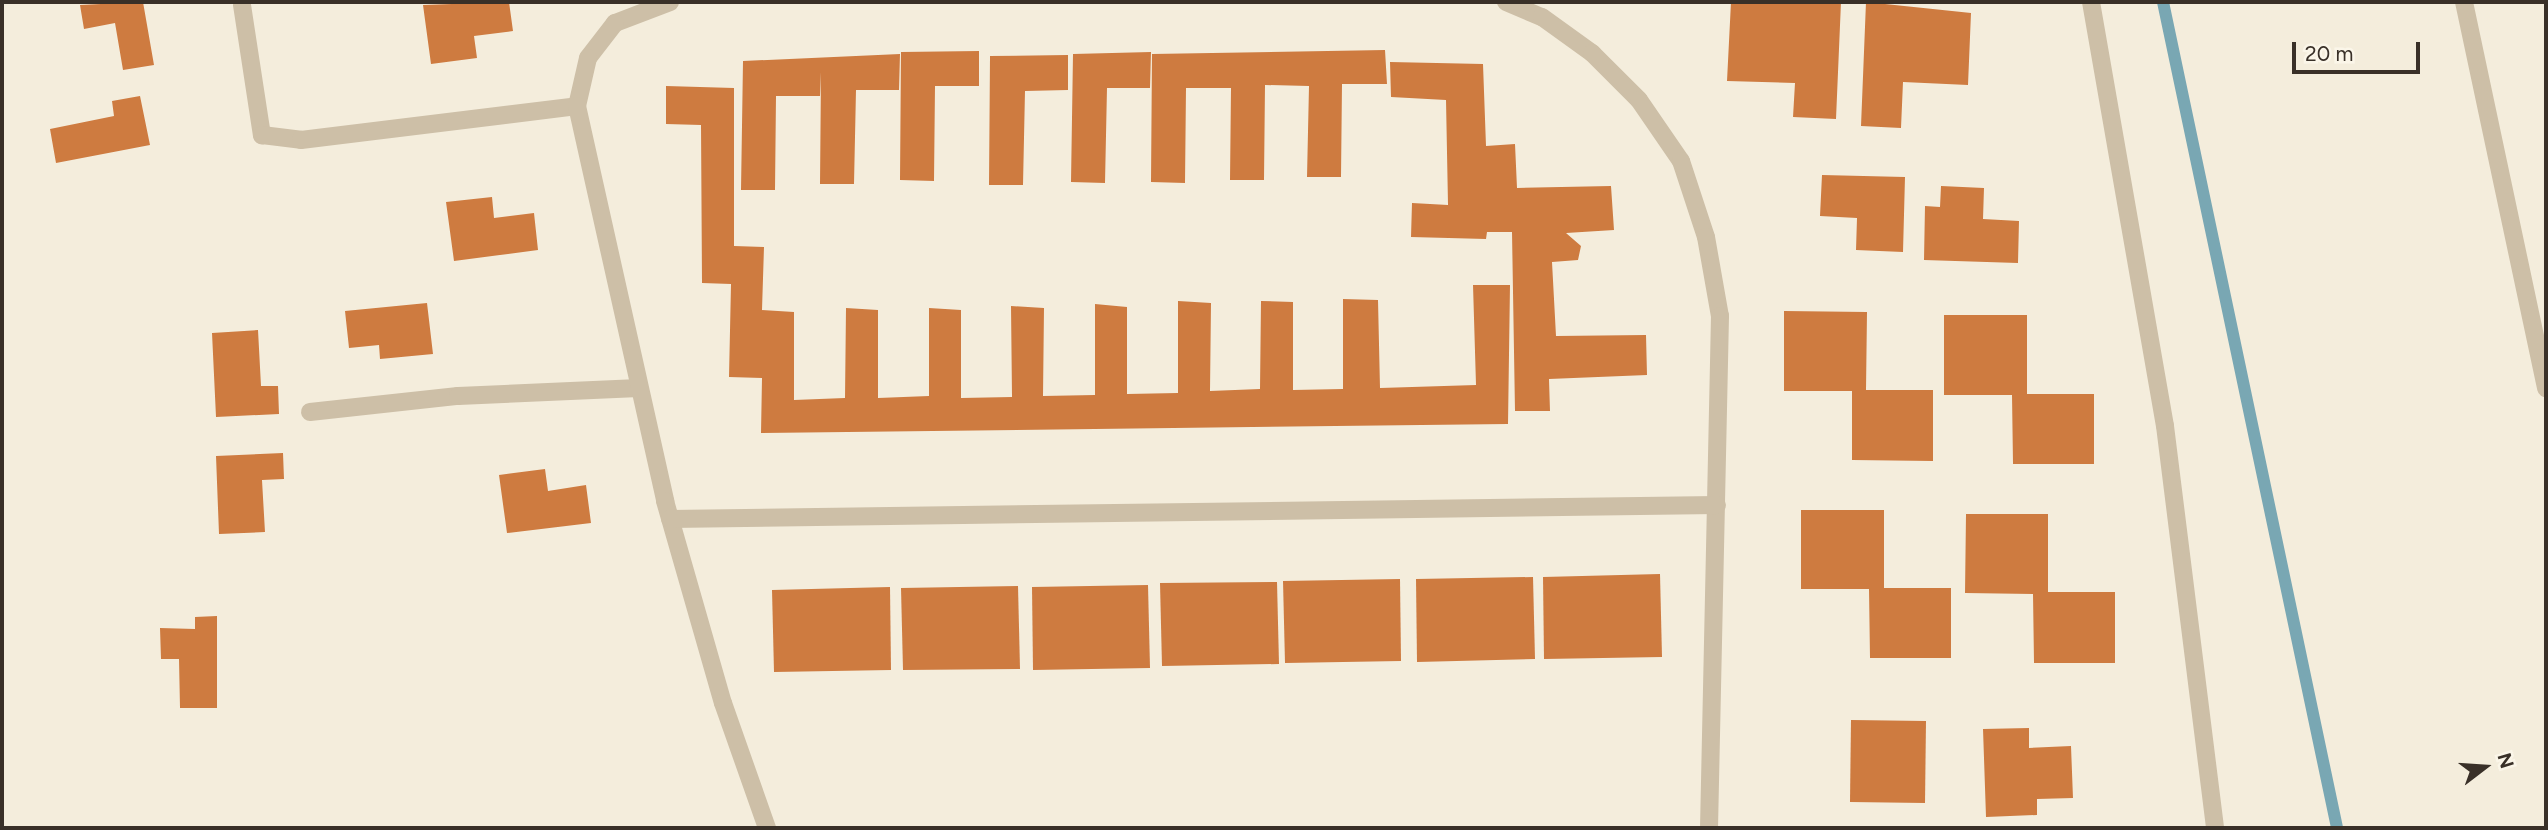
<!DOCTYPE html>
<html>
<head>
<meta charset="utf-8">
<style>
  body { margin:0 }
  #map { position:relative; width:2548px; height:830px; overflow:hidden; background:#f4eddc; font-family:Figtree,sans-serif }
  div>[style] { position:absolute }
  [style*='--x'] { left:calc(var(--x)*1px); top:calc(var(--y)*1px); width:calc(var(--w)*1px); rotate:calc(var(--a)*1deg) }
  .stream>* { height:12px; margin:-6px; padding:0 6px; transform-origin:6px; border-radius:6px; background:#79a7b3 }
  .building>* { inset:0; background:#ce7b40 }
  .service>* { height:18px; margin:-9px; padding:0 9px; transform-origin:9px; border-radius:9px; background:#cdbfa7 }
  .minor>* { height:18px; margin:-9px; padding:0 9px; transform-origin:9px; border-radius:9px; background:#cdbfa7 }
  .tertiary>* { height:18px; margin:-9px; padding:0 9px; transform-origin:9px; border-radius:9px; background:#cdbfa7 }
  span { translate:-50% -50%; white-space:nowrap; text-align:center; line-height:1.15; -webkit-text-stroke:6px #fbf6e9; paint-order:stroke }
  .frame { position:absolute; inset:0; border:4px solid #393028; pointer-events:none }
  .north { position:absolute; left:2450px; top:732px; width:70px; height:70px; -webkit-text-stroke:5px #fbf6e9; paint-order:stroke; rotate:73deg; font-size:19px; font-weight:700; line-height:28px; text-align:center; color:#393028 }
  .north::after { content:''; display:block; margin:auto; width:24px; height:32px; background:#393028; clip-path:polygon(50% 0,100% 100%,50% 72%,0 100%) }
  .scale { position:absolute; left:2292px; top:42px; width:128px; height:32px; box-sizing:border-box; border:4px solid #393028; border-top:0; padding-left:9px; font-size:21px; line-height:24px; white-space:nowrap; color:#393028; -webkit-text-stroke:5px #fbf6e9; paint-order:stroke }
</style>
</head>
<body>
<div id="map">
  <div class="stream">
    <i style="--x:2163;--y:2;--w:844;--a:78.1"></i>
  </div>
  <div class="building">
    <i style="clip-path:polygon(143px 2px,154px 65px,123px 70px,115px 23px,84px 29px,80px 5px)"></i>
    <i style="clip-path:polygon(509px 2px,513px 31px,474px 36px,477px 58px,431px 64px,423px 5px)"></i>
    <i style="clip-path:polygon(1731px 2px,1841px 2px,1836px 119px,1793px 117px,1795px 83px,1727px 81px)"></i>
    <i style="clip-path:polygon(1866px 2px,1971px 13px,1968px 85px,1903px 82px,1901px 128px,1861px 126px)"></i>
    <i style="clip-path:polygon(1385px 50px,1387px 84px,1342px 84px,1341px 177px,1307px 177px,1309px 86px,1265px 85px,1264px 180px,1230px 180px,1231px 88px,1186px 88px,1185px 183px,1151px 182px,1152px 54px)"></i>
    <i style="clip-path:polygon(979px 51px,979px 86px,935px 86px,934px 181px,900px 180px,901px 52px)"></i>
    <i style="clip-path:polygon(1151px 52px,1150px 88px,1107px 88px,1105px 183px,1071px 182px,1073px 54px)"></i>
    <i style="clip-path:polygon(900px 54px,899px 90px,856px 90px,854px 184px,820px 184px,821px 72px,820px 96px,776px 96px,775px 190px,741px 190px,743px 61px)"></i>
    <i style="clip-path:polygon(1068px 55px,1068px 90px,1025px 91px,1023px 185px,989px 185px,990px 56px)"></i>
    <i style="clip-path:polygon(1390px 62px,1483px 64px,1486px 146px,1515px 144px,1517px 188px,1611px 186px,1614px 230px,1566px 233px,1581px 246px,1578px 260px,1552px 262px,1556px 336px,1646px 335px,1647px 375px,1549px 379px,1550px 411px,1515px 411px,1512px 232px,1487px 232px,1486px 239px,1411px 237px,1412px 203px,1448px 205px,1446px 100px,1391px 97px)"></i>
    <i style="clip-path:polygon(666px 86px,734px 88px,734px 246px,764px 247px,762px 310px,794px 312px,794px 400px,845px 398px,846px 308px,878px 310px,878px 398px,929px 396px,929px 308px,961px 310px,961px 398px,1012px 397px,1011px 306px,1044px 308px,1043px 396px,1095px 395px,1095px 304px,1127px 307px,1127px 394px,1178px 393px,1178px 301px,1211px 303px,1210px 391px,1260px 389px,1261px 301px,1293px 302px,1293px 390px,1343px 389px,1343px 299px,1378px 300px,1380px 388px,1476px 385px,1473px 285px,1510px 285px,1508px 424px,761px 433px,762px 378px,729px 377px,731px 284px,702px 283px,701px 125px,666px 124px)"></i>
    <i style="clip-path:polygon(140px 96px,150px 145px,56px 163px,50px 129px,114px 116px,112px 101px)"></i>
    <i style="clip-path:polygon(1822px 175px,1905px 177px,1903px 252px,1856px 250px,1857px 218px,1820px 216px)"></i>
    <i style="clip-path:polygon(1941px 186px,1984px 188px,1983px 219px,2019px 221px,2018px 263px,1924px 260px,1925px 206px,1940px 207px)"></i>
    <i style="clip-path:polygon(492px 197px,494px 218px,534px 213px,538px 250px,454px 261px,446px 202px)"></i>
    <i style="clip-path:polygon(427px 303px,433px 354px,380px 359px,379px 345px,349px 348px,345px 311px)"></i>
    <i style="clip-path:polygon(1784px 311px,1867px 312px,1866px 390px,1933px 390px,1933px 461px,1852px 460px,1852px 391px,1784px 391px)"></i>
    <i style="clip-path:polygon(1944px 315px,2027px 315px,2027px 394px,2094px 394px,2094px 464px,2013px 464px,2012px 395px,1944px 395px)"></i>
    <i style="clip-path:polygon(258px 330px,261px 386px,278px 386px,279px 414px,216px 417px,212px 333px)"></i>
    <i style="clip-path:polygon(283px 453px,284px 479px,262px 480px,265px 532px,219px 534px,216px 456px)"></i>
    <i style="clip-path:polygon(545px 469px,548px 491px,586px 485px,591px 523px,507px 533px,499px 475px)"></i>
    <i style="clip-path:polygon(1801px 510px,1884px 510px,1884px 588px,1951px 588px,1951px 658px,1870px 658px,1869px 589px,1801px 589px)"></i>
    <i style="clip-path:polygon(1966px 514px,2048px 514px,2048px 592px,2115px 592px,2115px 663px,2034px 663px,2033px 594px,1965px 593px)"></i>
    <i style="clip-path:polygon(1660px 574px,1662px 657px,1544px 659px,1543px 577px)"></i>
    <i style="clip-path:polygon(1533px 577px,1535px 659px,1417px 662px,1416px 579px)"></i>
    <i style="clip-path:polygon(1400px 579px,1401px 661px,1285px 663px,1283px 581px)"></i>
    <i style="clip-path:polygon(1277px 582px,1279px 664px,1162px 666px,1160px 583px)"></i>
    <i style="clip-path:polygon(1148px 585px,1150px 668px,1033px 670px,1032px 587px)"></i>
    <i style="clip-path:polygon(1018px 586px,1020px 669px,903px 670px,901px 588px)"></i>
    <i style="clip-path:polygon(890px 587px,891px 670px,774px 672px,772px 590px)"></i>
    <i style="clip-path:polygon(217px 616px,217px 708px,180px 708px,179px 659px,161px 659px,160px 628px,195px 629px,195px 617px)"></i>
    <i style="clip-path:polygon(1851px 720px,1926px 721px,1925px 803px,1850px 802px)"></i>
    <i style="clip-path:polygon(2029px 728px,2029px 748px,2071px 746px,2073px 798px,2037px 799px,2037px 815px,1986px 817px,1983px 729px)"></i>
  </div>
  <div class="service">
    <i style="--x:242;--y:5;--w:132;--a:81.3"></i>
    <i style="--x:262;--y:135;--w:39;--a:7"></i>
    <i style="--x:301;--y:140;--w:278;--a:-7"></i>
    <i style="--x:310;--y:412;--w:149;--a:-6.2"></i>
    <i style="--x:458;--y:396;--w:181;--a:-2.5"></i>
  </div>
  <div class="minor">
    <i style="--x:670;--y:2;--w:59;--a:159.1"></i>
    <i style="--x:615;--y:23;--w:44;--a:127.6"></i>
    <i style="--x:588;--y:58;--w:49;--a:102.9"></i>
    <i style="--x:577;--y:106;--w:405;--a:77.4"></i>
    <i style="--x:665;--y:501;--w:210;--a:74"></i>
    <i style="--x:723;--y:703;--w:133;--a:70.6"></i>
    <i style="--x:1506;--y:2;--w:39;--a:23"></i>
    <i style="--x:1542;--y:17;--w:62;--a:35.8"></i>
    <i style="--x:1592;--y:53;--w:66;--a:45"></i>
    <i style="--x:1639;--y:100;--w:74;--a:55.5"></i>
    <i style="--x:1681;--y:161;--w:80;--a:71.8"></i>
    <i style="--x:1706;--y:237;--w:80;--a:80"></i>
    <i style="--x:1720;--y:316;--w:512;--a:91.23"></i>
    <i style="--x:2464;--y:2;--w:395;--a:78"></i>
    <i style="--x:670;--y:519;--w:1047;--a:-0.77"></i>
  </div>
  <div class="tertiary">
    <i style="--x:2091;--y:2;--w:430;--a:80.1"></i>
    <i style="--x:2165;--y:426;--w:405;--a:82.9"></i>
  </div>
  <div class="frame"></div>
  <div class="north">N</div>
  <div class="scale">20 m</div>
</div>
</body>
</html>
